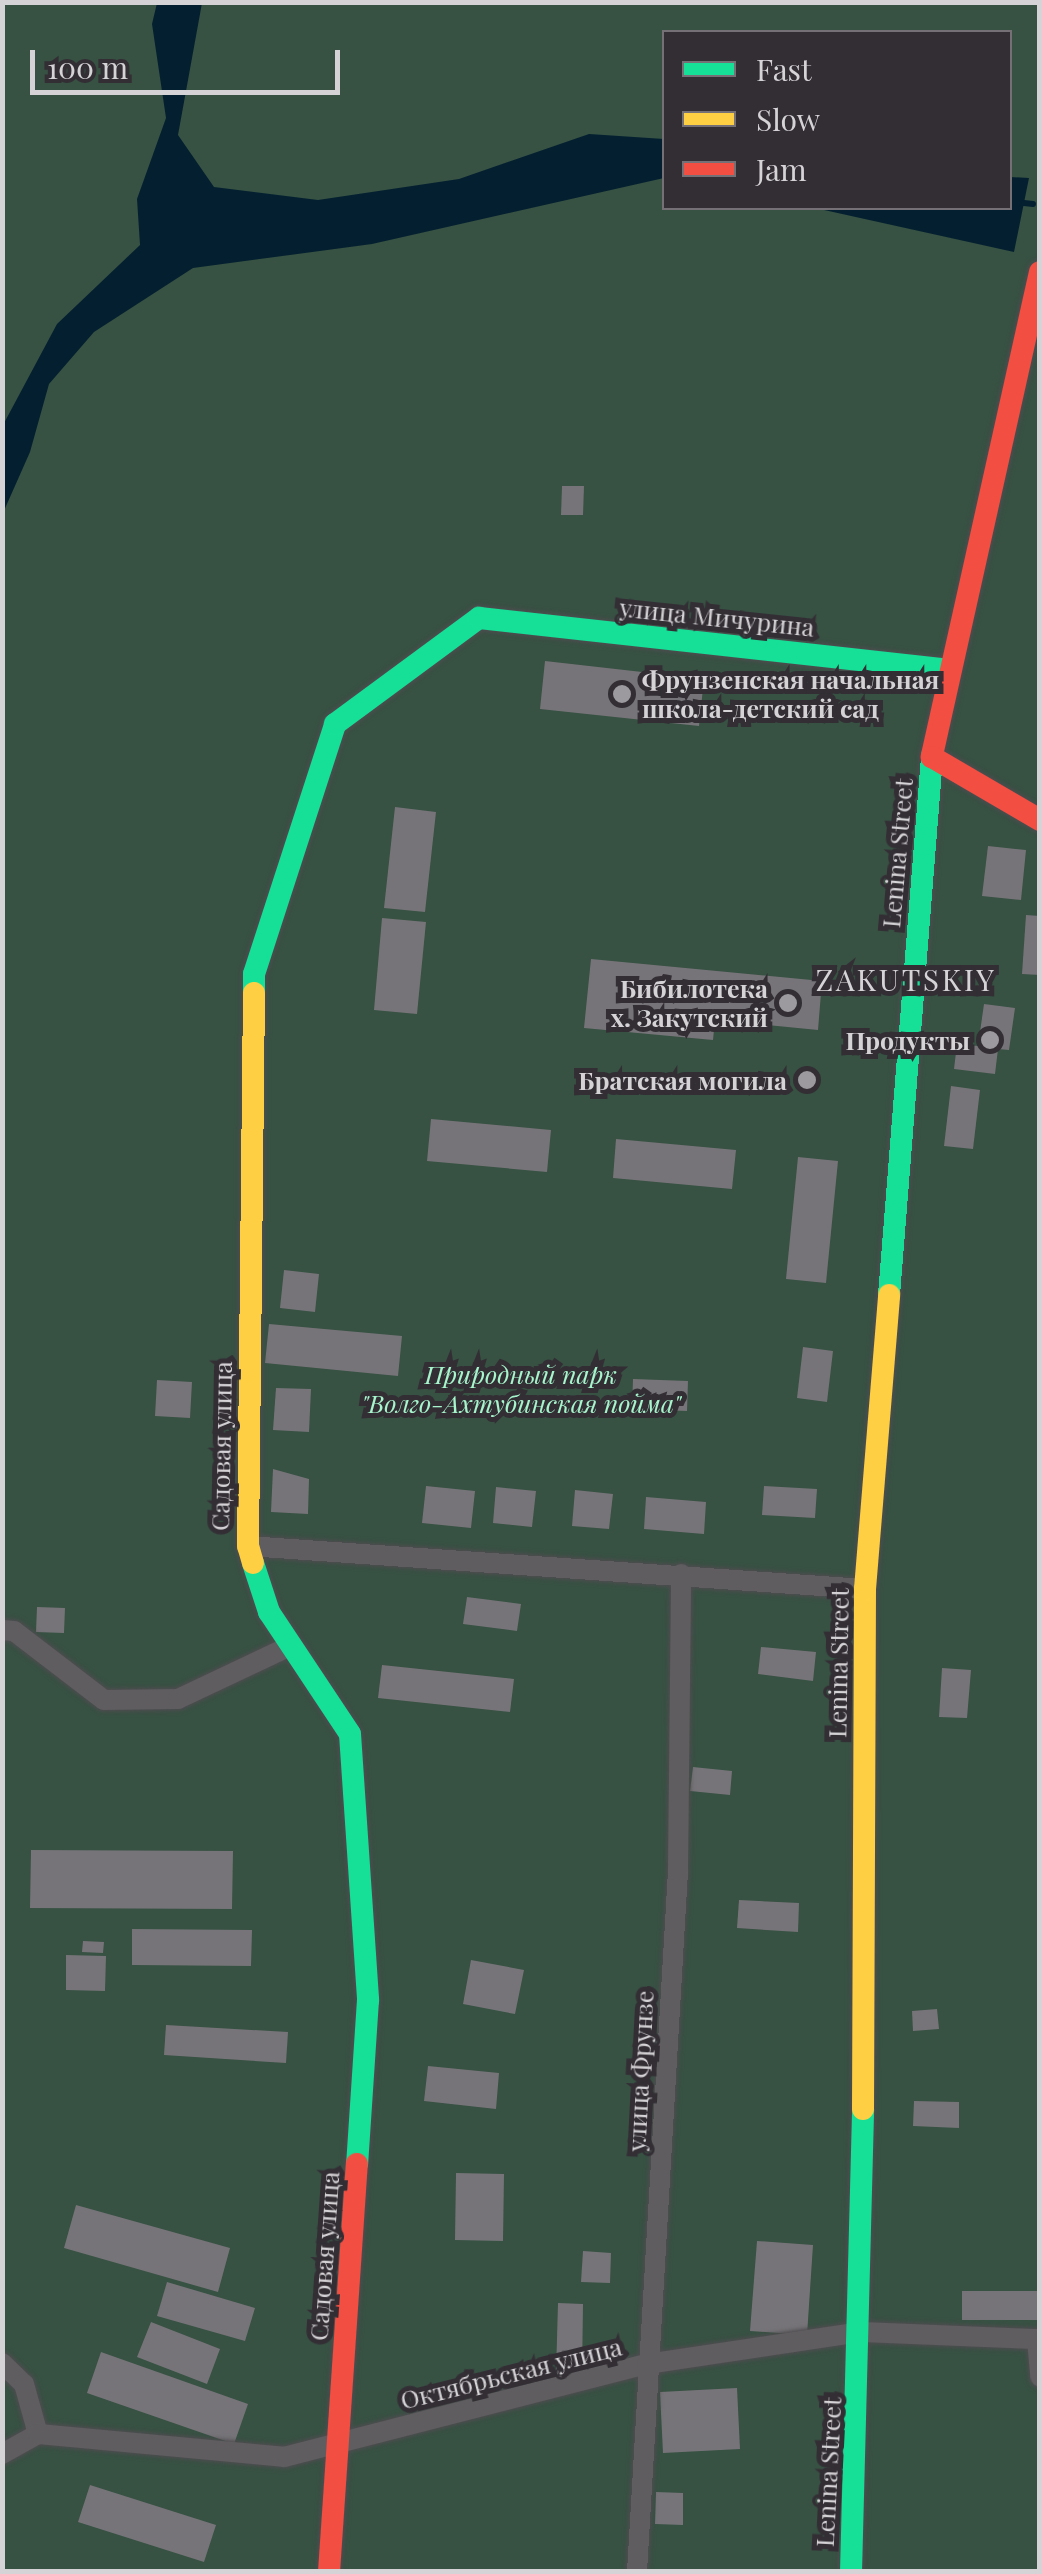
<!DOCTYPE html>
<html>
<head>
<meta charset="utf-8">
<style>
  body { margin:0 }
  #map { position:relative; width:1042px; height:2574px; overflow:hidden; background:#312f33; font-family:"Playfair Display",serif }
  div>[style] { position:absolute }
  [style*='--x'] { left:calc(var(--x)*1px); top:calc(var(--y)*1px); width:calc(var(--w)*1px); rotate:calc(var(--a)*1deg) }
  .green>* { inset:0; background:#375143 }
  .water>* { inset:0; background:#042030 }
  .stream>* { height:6px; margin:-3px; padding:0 3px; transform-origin:3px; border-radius:3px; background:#042030 }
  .building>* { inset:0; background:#767478 }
  .roads { filter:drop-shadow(0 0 2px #4f4c50) drop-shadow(0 0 2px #4f4c50) }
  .street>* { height:20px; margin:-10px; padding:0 10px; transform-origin:10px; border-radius:10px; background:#5f5d60 }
  .fast>* { height:22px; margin:-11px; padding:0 11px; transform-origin:11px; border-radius:11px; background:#16e098 }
  .slow>* { height:22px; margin:-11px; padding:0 11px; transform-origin:11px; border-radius:11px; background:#ffcf43 }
  .jam>* { height:22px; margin:-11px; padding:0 11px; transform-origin:11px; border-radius:11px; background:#f24e42 }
  .dots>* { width:28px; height:28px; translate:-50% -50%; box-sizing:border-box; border:5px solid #322e34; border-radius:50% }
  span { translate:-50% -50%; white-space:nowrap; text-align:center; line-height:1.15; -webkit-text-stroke:10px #322e34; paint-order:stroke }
  .street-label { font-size:25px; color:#d6d3d7 }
  .poi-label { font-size:25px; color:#d6d3d7; font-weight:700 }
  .left { translate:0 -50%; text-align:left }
  .right { translate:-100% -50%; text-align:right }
  .park-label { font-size:25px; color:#a6f5cc; font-style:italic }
  .quarter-label { font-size:30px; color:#d6d3d7; letter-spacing:2.5px }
  .frame { position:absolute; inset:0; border:5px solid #d6d3d7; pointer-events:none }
  .legend { position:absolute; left:662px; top:30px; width:350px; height:180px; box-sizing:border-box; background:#322e34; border:2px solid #747075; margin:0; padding:12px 18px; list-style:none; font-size:30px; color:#d6d3d7 }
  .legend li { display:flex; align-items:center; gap:20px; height:50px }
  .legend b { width:50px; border:2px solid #747075 }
  .scale { position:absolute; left:30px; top:50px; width:310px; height:45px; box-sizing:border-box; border:5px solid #d6d3d7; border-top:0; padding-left:12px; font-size:30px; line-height:35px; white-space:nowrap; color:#d6d3d7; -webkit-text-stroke:8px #322e34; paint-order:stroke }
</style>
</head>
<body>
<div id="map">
  <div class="green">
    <i style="clip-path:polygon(evenodd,3px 3px,1039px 3px,1039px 2571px,3px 2571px,3px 3px,664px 32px,1010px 32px,1010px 208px,664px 208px,664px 32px)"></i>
  </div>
  <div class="water">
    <i style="clip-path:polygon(157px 3px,202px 3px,178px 135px,214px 187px,318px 200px,459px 179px,589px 134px,664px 139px,664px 178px,372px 244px,193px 268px,94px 332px,49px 384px,30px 452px,3px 513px,3px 425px,57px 324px,140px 245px,137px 199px,166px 118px,152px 24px)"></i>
    <i style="clip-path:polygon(1010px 177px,1029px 178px,1014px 252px,815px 208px,1010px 208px)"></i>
  </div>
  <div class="stream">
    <i style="--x:1024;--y:203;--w:9;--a:6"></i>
  </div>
  <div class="building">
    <i style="clip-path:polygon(562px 486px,584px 486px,583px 515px,561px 515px)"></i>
    <i style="clip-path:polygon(545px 661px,704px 679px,699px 726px,540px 709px)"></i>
    <i style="clip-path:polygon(395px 807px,436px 812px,425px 912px,384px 908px)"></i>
    <i style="clip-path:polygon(988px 846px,1026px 850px,1021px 900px,982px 896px)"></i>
    <i style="clip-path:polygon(1026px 915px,1040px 916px,1040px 975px,1022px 974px)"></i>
    <i style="clip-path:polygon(382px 918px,426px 922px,417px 1014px,374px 1010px)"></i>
    <i style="clip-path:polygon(591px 959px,822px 981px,818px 1030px,715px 1020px,713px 1040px,584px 1028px)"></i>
    <i style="clip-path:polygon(984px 1004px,1015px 1008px,1009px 1050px,998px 1049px,995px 1074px,954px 1069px,957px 1044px,978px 1046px)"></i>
    <i style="clip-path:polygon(951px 1086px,980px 1090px,973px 1149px,944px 1146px)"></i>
    <i style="clip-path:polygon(431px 1119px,551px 1130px,547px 1172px,427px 1161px)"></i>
    <i style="clip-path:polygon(616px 1139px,736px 1150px,732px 1189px,613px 1178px)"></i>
    <i style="clip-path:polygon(798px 1157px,838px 1161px,826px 1283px,786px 1279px)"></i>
    <i style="clip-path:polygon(284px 1270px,319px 1274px,315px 1312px,280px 1308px)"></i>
    <i style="clip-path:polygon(269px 1324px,402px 1336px,398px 1376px,265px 1363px)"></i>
    <i style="clip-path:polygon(803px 1347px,833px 1351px,827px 1402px,797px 1398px)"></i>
    <i style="clip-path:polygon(633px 1379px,688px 1381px,687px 1411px,632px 1409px)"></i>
    <i style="clip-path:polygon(157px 1380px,192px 1382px,190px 1418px,155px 1416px)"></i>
    <i style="clip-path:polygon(276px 1388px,311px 1389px,309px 1432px,273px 1430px)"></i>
    <i style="clip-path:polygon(273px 1469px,309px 1479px,308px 1514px,271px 1512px)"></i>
    <i style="clip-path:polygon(426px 1486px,475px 1491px,471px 1528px,422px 1523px)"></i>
    <i style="clip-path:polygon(764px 1486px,817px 1489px,815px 1518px,762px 1515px)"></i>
    <i style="clip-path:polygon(496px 1487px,536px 1491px,532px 1527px,493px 1523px)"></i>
    <i style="clip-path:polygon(575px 1490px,613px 1494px,609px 1529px,572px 1526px)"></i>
    <i style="clip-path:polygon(646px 1497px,706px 1502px,704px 1534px,644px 1529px)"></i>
    <i style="clip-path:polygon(467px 1597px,521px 1604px,517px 1631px,463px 1624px)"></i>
    <i style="clip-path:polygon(37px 1607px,65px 1608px,64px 1633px,36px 1632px)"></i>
    <i style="clip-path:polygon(761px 1647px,816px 1652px,813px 1681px,758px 1674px)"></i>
    <i style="clip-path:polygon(382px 1665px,514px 1679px,510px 1712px,378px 1698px)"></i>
    <i style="clip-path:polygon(942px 1668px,971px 1670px,967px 1718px,939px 1717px)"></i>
    <i style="clip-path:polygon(693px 1767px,732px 1771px,730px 1795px,690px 1791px)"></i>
    <i style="clip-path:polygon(31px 1850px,233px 1851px,232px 1909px,30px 1908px)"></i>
    <i style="clip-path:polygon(739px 1900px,799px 1903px,798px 1932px,737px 1928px)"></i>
    <i style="clip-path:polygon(132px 1929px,252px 1930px,251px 1966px,132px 1965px)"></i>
    <i style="clip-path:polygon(83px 1941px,104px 1942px,103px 1953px,82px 1952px)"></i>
    <i style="clip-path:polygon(66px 1955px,106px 1956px,105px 1991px,66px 1990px)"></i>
    <i style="clip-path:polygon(471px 1960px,524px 1970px,515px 2014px,463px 2004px)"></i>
    <i style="clip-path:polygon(937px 2009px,939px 2029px,913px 2031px,912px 2011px)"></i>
    <i style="clip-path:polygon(166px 2025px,288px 2032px,286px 2063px,164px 2055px)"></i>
    <i style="clip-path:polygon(428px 2066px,499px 2073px,496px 2109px,424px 2101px)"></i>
    <i style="clip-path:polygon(914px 2101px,959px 2102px,959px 2128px,913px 2126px)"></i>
    <i style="clip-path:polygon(456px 2173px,504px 2174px,503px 2241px,455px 2240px)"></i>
    <i style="clip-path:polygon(76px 2205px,230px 2248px,218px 2292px,64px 2248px)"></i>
    <i style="clip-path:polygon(757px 2241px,813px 2245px,807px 2335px,750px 2331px)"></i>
    <i style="clip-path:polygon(583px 2251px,611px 2253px,610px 2283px,581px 2282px)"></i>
    <i style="clip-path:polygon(167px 2282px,255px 2308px,245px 2341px,157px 2316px)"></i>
    <i style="clip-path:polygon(962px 2291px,1040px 2291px,1040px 2320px,962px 2320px)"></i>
    <i style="clip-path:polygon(558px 2303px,583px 2304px,582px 2374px,556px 2374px)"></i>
    <i style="clip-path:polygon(151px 2322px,220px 2349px,207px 2384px,137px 2357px)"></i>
    <i style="clip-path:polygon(101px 2352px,248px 2404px,234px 2444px,87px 2393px)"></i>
    <i style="clip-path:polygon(737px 2388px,740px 2449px,663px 2453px,660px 2392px)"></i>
    <i style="clip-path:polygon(90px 2485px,216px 2525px,204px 2562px,78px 2522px)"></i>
    <i style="clip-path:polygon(656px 2492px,683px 2493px,683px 2525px,655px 2524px)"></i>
  </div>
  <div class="roads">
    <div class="street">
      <i style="--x:248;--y:1546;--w:618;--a:3.99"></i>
      <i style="--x:2;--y:1630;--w:12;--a:5"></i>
      <i style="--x:14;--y:1631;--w:113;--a:37.5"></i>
      <i style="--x:104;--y:1700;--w:74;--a:-0.8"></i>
      <i style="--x:178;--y:1699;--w:126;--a:-25.3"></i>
      <i style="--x:1037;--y:2339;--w:38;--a:85"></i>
      <i style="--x:2;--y:2363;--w:30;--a:44"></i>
      <i style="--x:24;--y:2384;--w:52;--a:74.4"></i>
      <i style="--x:2;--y:2454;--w:41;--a:-29.1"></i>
      <i style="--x:38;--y:2434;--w:247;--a:5.3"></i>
      <i style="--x:284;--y:2457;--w:375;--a:-14.4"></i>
      <i style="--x:647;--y:2364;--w:217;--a:-8.5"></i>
      <i style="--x:862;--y:2332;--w:178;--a:2.3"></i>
      <i style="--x:637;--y:2572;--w:702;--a:-86.65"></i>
      <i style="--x:678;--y:1871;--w:297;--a:-89.4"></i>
    </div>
    <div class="fast">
      <i style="--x:254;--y:993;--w:19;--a:-90"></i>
      <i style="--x:254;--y:974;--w:263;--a:-72"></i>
      <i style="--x:335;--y:724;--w:179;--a:-36.4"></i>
      <i style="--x:479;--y:618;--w:472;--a:6.3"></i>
      <i style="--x:889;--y:1295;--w:540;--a:-85.43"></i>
      <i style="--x:253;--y:1563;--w:52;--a:71.9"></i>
      <i style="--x:269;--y:1612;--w:146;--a:56.4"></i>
      <i style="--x:350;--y:1734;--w:267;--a:86.1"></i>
      <i style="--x:368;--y:2000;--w:164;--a:93.8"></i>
      <i style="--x:851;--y:2572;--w:463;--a:-88.5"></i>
    </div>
    <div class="slow">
      <i style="--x:253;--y:1563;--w:18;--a:-106"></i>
      <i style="--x:248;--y:1546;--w:553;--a:-89.38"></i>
      <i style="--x:863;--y:2109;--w:520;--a:-89.78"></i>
      <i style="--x:865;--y:1589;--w:295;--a:-85.3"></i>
    </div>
    <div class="jam">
      <i style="--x:1040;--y:272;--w:497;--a:102.6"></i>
      <i style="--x:932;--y:757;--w:125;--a:30.3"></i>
      <i style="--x:329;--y:2572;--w:409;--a:-86.1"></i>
    </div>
  </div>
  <div class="dots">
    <i style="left:622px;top:694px;background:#9c9a9e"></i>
    <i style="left:788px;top:1003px;background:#9c9a9e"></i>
    <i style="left:990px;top:1040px;background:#9c9a9e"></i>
    <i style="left:807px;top:1080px;background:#9c9a9e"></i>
  </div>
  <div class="street-label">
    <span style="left:717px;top:617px;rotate:6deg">улица Мичурина</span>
    <span style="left:897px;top:853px;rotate:-85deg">Lenina Street</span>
    <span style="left:221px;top:1446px;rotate:-89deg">Садовая улица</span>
    <span style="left:838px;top:1663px;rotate:-89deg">Lenina Street</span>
    <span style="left:640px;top:2071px;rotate:-87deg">улица Фрунзе</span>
    <span style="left:324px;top:2256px;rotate:-86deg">Садовая улица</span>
    <span style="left:511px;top:2373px;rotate:-14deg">Октябрьская улица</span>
    <span style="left:828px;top:2472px;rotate:-87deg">Lenina Street</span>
  </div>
  <div class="poi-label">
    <span class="left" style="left:642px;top:694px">Фрунзенская начальная<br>школа-детский сад</span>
    <span class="right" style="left:768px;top:1003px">Бибилотека<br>х. Закутский</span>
    <span class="right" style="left:970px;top:1040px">Продукты</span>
    <span class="right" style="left:787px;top:1080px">Братская могила</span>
  </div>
  <div class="park-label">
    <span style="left:521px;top:1389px">Природный парк<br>"Волго-Ахтубинская пойма"</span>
  </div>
  <div class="quarter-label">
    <span style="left:906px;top:979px">ZAKUTSKIY</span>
  </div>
  <div class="frame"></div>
  <ul class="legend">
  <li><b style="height:12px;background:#16e098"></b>Fast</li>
  <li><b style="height:12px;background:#ffcf43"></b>Slow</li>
  <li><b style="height:12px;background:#f24e42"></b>Jam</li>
  </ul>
  <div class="scale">100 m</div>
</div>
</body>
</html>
